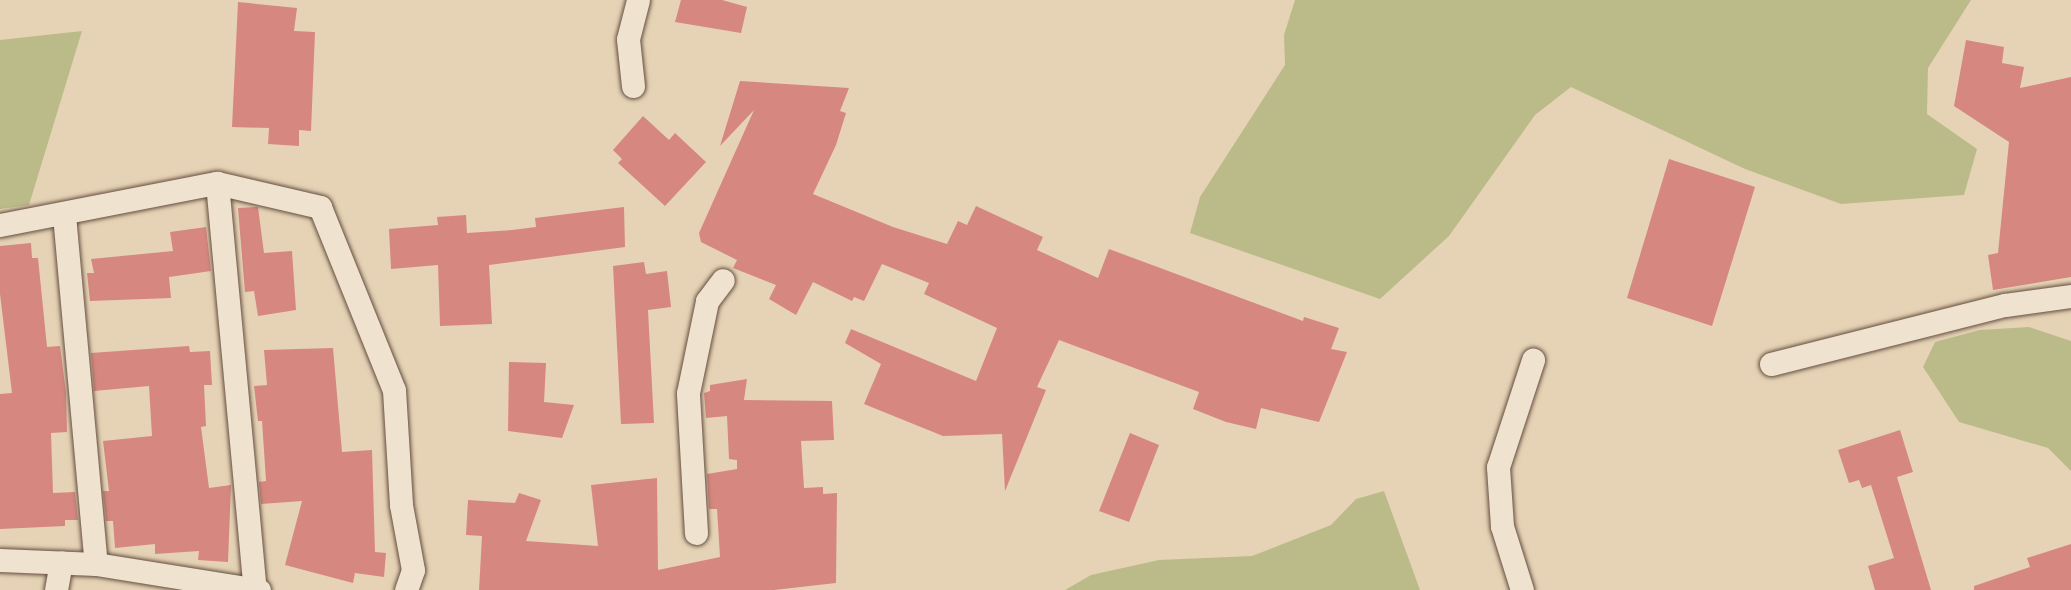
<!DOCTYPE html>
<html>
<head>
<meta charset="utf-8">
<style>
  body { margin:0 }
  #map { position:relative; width:2071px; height:590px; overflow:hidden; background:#e6d3b5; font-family:"Libre Caslon Text",serif }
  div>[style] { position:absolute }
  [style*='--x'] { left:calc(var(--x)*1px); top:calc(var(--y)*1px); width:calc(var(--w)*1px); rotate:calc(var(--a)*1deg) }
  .green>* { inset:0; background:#bbbb89 }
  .building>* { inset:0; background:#d68780 }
  .roads { filter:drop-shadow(0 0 2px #644e40) drop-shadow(0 0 2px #644e40) }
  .minor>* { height:23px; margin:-11.5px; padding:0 11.5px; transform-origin:11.5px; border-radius:11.5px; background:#efe2cf }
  span { translate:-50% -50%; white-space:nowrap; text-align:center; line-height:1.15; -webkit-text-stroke:7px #efe2cf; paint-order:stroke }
</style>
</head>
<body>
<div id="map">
  <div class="green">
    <i style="clip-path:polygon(1295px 0,1971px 0,1928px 68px,1927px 114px,1977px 149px,1964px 195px,1841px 204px,1745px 169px,1571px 87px,1535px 115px,1449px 236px,1380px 299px,1190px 233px,1200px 197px,1285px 65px,1284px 35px)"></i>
    <i style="clip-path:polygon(82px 31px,29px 205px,0 209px,0 40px)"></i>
    <i style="clip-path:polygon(2029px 327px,2071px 341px,2071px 471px,2048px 448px,1959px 422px,1923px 367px,1935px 342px,1980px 330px)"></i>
    <i style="clip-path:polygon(1384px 491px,1420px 590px,1065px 590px,1091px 575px,1159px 560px,1252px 556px,1331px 525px,1356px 499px)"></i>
  </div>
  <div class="building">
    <i style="clip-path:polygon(681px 0,722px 0,747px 7px,741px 33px,675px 22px)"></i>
    <i style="clip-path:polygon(238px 2px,297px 8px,294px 31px,315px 32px,311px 131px,299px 130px,299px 146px,268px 144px,269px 128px,232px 127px)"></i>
    <i style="clip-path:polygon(1966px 40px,2004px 47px,2002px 63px,2024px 67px,2020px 88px,2071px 77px,2071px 277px,1993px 290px,1988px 255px,1998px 253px,2009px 142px,1954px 106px)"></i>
    <i style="clip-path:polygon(740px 81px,849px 88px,840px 111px,846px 113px,836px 145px,813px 194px,893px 227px,947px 244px,958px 221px,967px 225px,976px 206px,1043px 237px,1037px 250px,1098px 278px,1109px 249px,1303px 321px,1304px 317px,1339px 328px,1331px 349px,1347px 352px,1319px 422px,1261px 408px,1256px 429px,1226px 422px,1193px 409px,1199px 392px,1059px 340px,1037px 387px,1046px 390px,1005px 491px,1002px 434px,943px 436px,864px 404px,881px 364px,845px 343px,851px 329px,976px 381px,997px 328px,924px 294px,929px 283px,882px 264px,864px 301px,854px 297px,852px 301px,813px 282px,796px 315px,769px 299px,776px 285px,733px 268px,737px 260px,701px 242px,699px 233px,754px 110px,720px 146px)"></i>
    <i style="clip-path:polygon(643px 116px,669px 140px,675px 133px,706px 162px,665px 206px,618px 163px,622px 159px,613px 150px)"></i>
    <i style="clip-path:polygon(1669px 159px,1755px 187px,1712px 326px,1627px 298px)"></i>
    <i style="clip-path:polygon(258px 207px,264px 253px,292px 251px,296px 310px,258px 316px,254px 291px,245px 292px,238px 208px)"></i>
    <i style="clip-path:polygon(624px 207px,625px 247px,489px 265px,492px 324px,440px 326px,438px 265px,391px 269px,389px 229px,438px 225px,437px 217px,466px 215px,467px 233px,512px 230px,536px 227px,535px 218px)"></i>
    <i style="clip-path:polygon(206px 227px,211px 271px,169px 277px,171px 298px,90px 301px,87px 273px,94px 273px,91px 259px,173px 251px,170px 232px)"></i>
    <i style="clip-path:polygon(31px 243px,32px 258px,38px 258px,47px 347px,60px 346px,66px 393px,67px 432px,51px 433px,53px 493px,75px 492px,78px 520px,65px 520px,65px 526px,0 529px,0 394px,12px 393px,0 294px,0 246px)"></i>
    <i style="clip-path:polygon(644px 262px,646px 274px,667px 271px,671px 307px,648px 310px,654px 423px,621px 424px,613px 266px)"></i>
    <i style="clip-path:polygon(189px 346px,190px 352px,210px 351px,212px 385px,204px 385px,206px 426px,201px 427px,209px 488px,231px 485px,228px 562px,198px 560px,199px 551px,155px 554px,155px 544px,115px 548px,113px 521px,106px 521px,103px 491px,109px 491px,103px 441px,152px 436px,149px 386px,94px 391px,91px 353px)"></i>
    <i style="clip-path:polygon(333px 348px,342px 452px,372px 450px,375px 552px,386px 553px,384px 577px,355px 573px,353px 583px,285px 565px,302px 501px,261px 504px,259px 482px,266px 481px,262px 421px,258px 421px,254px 386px,267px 385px,264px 350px)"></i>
    <i style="clip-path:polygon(509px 362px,546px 363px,544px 402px,574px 405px,562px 438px,508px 431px)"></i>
    <i style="clip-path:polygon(747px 379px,744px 400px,832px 401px,834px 440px,801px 441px,804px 488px,823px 487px,823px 494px,837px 493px,836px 583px,774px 590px,479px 590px,482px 536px,466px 535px,468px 500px,515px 503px,519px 493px,541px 500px,526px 541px,598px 546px,591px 485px,657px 478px,658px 570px,720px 557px,717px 509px,709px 509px,707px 474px,737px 469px,737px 460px,729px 459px,727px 416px,706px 418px,704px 393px,710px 391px,710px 385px)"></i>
    <i style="clip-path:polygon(1900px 430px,1913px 472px,1897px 477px,1931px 590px,1875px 590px,1868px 566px,1894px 558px,1871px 485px,1862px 488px,1859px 480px,1849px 483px,1838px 450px)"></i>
    <i style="clip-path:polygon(1130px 433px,1159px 445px,1129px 522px,1099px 511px)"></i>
    <i style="clip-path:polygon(2071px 544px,2071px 590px,1974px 590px,1974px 586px,2030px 567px,2027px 558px)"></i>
  </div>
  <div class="roads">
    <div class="minor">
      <i style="--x:633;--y:86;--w:47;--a:-96.1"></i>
      <i style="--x:628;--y:39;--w:40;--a:-75.6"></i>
      <i style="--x:217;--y:183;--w:408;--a:84.7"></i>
      <i style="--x:64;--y:215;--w:350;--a:84.8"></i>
      <i style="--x:0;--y:225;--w:221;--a:-11"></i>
      <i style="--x:217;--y:183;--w:106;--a:13.1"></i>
      <i style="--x:320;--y:207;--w:197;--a:68"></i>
      <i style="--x:394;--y:390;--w:115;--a:86.5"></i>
      <i style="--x:401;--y:505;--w:66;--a:79.5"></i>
      <i style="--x:413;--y:570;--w:21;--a:109"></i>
      <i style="--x:1771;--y:364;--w:241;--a:-14.2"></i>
      <i style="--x:2005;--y:305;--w:67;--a:-7.8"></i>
      <i style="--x:696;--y:533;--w:140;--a:-93.3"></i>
      <i style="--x:688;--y:393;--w:94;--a:-78.3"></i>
      <i style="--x:707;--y:301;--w:26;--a:-53"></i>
      <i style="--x:0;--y:560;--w:96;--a:2.4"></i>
      <i style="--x:96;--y:564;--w:165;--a:9.1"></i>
      <i style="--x:56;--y:590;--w:28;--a:-80"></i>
      <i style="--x:1522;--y:590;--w:67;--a:-107.4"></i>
      <i style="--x:1502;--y:526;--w:59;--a:-93.9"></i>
      <i style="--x:1498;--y:467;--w:113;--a:-71.9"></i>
    </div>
  </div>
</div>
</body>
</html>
